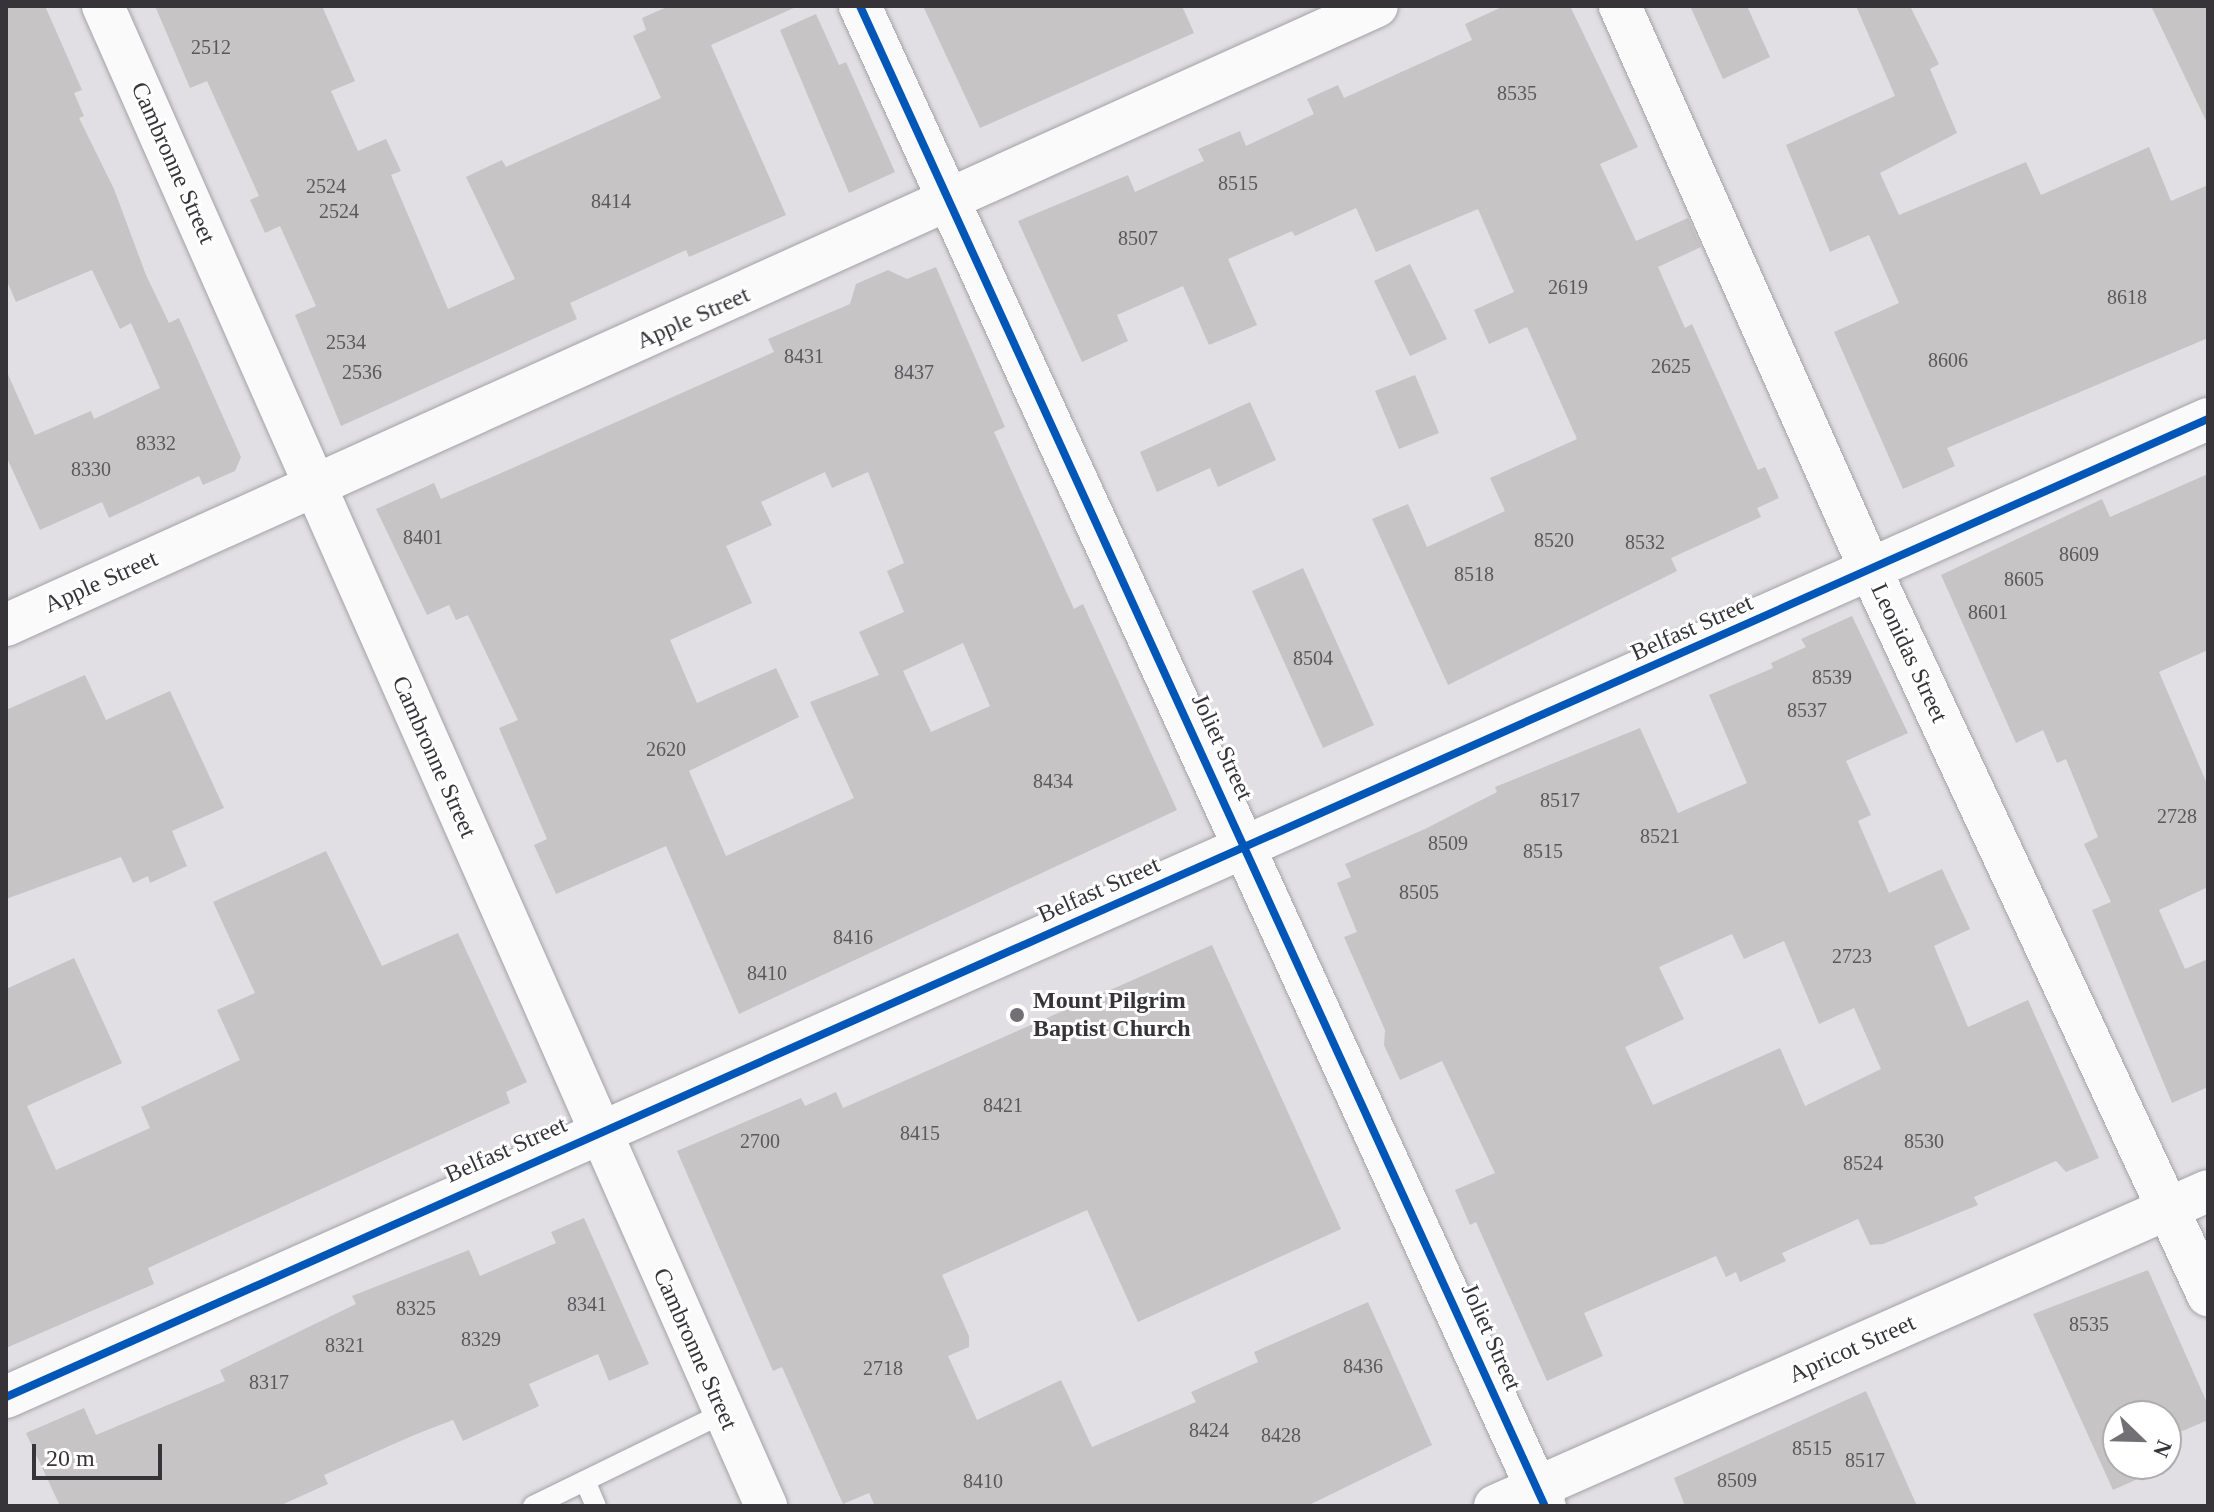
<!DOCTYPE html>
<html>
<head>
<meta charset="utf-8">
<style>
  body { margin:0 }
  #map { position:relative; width:2214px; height:1512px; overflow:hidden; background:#e1dfe4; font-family:Georgia,serif }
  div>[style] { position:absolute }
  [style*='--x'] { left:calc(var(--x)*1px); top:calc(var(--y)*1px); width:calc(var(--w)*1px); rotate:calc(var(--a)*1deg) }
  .building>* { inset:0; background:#c6c4c4 }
  .roads { filter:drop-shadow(0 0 2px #a3a2a6) drop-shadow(0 0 2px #a3a2a6) }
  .service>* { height:20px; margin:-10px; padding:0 10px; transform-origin:10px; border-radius:10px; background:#fafafb }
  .minor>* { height:42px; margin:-21px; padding:0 21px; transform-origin:21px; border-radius:21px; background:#fafafb }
  .cycleway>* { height:8px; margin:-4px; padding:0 4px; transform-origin:4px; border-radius:4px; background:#0057b8 }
  .dots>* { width:22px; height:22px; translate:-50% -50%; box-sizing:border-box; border:4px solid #fff; border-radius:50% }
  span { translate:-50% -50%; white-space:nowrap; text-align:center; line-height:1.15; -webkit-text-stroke:6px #fff; paint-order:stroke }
  .number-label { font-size:20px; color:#5a585b }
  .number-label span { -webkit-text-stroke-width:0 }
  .street-label { font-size:24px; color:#363438 }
  .poi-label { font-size:24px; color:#363438; font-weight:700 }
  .left { translate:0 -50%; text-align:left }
  .frame { position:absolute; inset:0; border:8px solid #363438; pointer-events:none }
  .north { position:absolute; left:2102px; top:1400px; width:80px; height:80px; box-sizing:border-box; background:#fff; border:2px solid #afaeaf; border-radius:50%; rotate:113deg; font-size:22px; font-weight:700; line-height:32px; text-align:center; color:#363438 }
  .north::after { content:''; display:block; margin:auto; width:28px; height:36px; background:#727074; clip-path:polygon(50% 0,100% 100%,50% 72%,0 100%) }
  .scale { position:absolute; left:32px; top:1444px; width:130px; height:36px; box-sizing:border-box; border:4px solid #363438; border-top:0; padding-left:10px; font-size:24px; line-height:28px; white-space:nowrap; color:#363438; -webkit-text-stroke:6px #fff; paint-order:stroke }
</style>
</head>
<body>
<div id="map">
  <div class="building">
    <i style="clip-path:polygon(6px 6px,45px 6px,82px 90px,74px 93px,84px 116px,79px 118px,114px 189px,146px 275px,169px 323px,179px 318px,241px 457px,235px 471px,203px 485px,199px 476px,109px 518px,102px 502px,40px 530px,6px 456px,6px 370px,35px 435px,91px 411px,94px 419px,160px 388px,131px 323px,120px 329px,92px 270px,16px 302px,6px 279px)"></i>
    <i style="clip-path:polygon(155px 6px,322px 6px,355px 81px,331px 91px,358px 151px,386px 139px,401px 171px,391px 175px,448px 309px,515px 279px,466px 177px,502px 160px,506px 167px,661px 98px,633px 36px,646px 30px,642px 18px,669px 6px,798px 6px,711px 45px,786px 215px,689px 257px,686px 250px,570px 303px,577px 319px,341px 426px,295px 315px,316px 306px,280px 226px,265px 233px,250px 200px,259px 196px,207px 81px,190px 88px)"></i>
    <i style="clip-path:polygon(923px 6px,1182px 6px,1194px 33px,980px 128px)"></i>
    <i style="clip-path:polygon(1504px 6px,1570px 6px,1638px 147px,1600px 164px,1636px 241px,1688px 218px,1701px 247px,1658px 267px,1685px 328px,1692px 324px,1758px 470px,1765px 467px,1779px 498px,1757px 508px,1761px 517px,1671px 558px,1677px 571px,1448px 685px,1372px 519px,1408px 504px,1427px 547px,1505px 511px,1490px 478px,1577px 439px,1527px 327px,1489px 344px,1474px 310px,1514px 292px,1478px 209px,1376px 252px,1356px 208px,1295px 236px,1292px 231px,1228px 259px,1257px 325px,1209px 345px,1183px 286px,1117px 315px,1128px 341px,1082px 362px,1018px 221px,1128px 175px,1135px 192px,1204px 161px,1198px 149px,1240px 131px,1246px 146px,1314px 114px,1307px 99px,1338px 85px,1344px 98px,1472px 40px,1465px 24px)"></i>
    <i style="clip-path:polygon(1690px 6px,1747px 6px,1770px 57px,1723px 79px)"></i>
    <i style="clip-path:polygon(1856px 6px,1910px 6px,1939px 64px,1930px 69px,1957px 133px,1880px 173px,1899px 215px,2026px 162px,2041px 195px,2149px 147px,2171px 201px,2208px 185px,2208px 338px,1947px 448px,1955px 466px,1903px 489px,1834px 332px,1899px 303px,1869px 235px,1830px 252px,1786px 145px,1895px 96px)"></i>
    <i style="clip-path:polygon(2151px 6px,2208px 6px,2208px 125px)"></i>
    <i style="clip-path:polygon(816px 14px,839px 65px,846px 62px,895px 172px,849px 193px,780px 30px)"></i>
    <i style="clip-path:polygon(1410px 264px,1447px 339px,1410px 356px,1374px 281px)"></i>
    <i style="clip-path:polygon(evenodd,936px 267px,1005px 427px,994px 432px,1074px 609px,1083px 604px,1177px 810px,739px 1014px,666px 846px,556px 894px,534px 845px,547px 839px,499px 728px,518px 720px,468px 615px,456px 620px,449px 605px,427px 615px,376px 509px,434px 483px,441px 499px,492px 477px,774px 352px,768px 339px,850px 304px,856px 284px,888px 270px,907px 279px,936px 267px,825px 472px,832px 488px,868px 472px,904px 563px,887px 571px,904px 612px,859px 632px,879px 675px,810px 702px,854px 798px,726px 856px,689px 771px,799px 717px,776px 668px,697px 703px,670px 640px,752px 603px,726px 546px,772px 525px,761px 502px,825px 472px,936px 267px,963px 643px,990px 706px,931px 732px,903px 671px,963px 643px)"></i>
    <i style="clip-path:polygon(1415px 375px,1439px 433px,1399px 449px,1375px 391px)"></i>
    <i style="clip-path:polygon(1250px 402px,1276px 460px,1218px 487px,1210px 468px,1157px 492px,1140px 452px)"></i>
    <i style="clip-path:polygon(2208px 474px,2208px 650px,2159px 672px,2208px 786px,2208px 887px,2159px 910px,2185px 969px,2208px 959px,2208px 1087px,2172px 1103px,2092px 910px,2111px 902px,2084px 844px,2098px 837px,2066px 759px,2057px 763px,2043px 730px,2016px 743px,1941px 575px,2102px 499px,2110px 517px)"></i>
    <i style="clip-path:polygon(1303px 568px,1374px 725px,1323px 748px,1252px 591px)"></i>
    <i style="clip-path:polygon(evenodd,1852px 616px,1908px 733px,1846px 761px,1871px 815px,1858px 821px,1889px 893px,1942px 869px,1970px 929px,1934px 946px,1968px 1027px,2028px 1000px,2099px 1158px,2066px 1172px,2056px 1161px,1974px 1197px,1978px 1205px,1883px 1244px,1870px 1245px,1858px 1219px,1782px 1253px,1786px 1261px,1740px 1282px,1736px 1272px,1726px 1277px,1716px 1256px,1584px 1313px,1603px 1356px,1547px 1381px,1476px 1222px,1470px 1225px,1455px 1190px,1495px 1173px,1442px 1061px,1400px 1080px,1384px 1045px,1385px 1030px,1344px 937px,1357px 932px,1337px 883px,1351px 877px,1345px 864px,1425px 829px,1497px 792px,1495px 787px,1640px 728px,1678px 813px,1747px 783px,1709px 695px,1773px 668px,1771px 663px,1806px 647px,1801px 639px,1852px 616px,1732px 934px,1744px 959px,1784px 941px,1819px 1024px,1854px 1008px,1881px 1069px,1805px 1106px,1780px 1048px,1653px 1105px,1625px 1047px,1684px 1019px,1659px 967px,1732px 934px)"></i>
    <i style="clip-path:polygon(85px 675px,106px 720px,170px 691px,224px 808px,172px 831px,187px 866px,150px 883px,148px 876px,133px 883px,121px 857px,6px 899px,6px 710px)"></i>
    <i style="clip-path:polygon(326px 851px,382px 966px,458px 933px,527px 1082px,506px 1092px,510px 1103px,148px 1268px,154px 1284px,6px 1348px,6px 989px,74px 958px,122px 1063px,27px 1106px,56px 1170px,150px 1128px,141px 1107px,240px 1060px,217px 1010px,255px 993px,213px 902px)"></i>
    <i style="clip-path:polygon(1212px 945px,1341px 1229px,1138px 1322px,1087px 1210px,942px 1275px,969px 1336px,969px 1347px,948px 1356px,977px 1420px,1061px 1380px,1092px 1447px,1196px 1402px,1191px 1392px,1258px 1362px,1254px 1352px,1368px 1302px,1432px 1445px,1307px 1506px,875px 1506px,869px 1493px,843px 1504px,782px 1367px,773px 1371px,677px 1151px,801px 1098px,805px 1106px,836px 1092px,843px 1108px)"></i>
    <i style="clip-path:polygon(584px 1218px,649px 1364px,609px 1381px,598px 1354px,529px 1384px,539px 1406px,463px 1441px,453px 1420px,414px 1435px,324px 1475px,328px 1484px,279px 1506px,60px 1506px,26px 1433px,84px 1408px,96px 1435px,225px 1381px,220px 1370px,356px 1304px,352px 1296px,469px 1250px,480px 1276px,556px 1243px,551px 1232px)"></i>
    <i style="clip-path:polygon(2148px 1270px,2208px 1405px,2208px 1420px,2166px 1438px,2166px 1416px,2118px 1416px,2118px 1464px,2160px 1469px,2113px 1490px,2033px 1314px)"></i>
    <i style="clip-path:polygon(1866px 1391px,1917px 1506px,1685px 1506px,1674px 1478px)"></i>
  </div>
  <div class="roads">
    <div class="service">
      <i style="--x:586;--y:1483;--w:25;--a:67"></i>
      <i style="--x:533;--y:1506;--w:212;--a:-26"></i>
    </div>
    <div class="minor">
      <i style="--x:103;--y:6;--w:1640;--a:66.15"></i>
      <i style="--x:860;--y:6;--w:1649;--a:65.46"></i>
      <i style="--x:1620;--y:6;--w:618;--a:66.05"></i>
      <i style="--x:1871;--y:571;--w:799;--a:65.04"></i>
      <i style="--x:6;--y:625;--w:1504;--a:-24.3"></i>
      <i style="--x:6;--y:1397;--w:2409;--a:-23.95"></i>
      <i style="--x:1495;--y:1506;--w:779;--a:-23.84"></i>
    </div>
  </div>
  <div class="cycleway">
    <i style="--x:860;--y:6;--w:1649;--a:65.46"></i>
    <i style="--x:6;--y:1397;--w:2409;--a:-23.95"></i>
  </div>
  <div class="dots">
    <i style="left:1017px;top:1015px;background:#727074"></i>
  </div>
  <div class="number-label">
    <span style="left:211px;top:47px">2512</span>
    <span style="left:1517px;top:93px">8535</span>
    <span style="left:1238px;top:183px">8515</span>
    <span style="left:326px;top:186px">2524</span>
    <span style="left:611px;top:201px">8414</span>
    <span style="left:339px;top:211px">2524</span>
    <span style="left:1138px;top:238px">8507</span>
    <span style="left:1568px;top:287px">2619</span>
    <span style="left:2127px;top:297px">8618</span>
    <span style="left:346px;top:342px">2534</span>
    <span style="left:804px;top:356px">8431</span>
    <span style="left:1948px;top:360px">8606</span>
    <span style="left:1671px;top:366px">2625</span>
    <span style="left:362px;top:372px">2536</span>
    <span style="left:914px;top:372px">8437</span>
    <span style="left:156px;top:443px">8332</span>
    <span style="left:91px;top:469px">8330</span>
    <span style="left:423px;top:537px">8401</span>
    <span style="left:1554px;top:540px">8520</span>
    <span style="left:1645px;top:542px">8532</span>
    <span style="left:2079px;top:554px">8609</span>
    <span style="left:1474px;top:574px">8518</span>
    <span style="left:2024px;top:579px">8605</span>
    <span style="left:1988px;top:612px">8601</span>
    <span style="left:1313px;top:658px">8504</span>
    <span style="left:1832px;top:677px">8539</span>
    <span style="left:1807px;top:710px">8537</span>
    <span style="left:666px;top:749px">2620</span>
    <span style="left:1053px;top:781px">8434</span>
    <span style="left:1560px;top:800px">8517</span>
    <span style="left:2177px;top:816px">2728</span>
    <span style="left:1660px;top:836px">8521</span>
    <span style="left:1448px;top:843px">8509</span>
    <span style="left:1543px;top:851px">8515</span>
    <span style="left:1419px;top:892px">8505</span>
    <span style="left:853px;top:937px">8416</span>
    <span style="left:1852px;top:956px">2723</span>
    <span style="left:767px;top:973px">8410</span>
    <span style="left:1003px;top:1105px">8421</span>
    <span style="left:920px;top:1133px">8415</span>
    <span style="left:760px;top:1141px">2700</span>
    <span style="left:1924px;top:1141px">8530</span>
    <span style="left:1863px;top:1163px">8524</span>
    <span style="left:587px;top:1304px">8341</span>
    <span style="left:416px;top:1308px">8325</span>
    <span style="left:2089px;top:1324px">8535</span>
    <span style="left:481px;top:1339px">8329</span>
    <span style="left:345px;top:1345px">8321</span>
    <span style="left:1363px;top:1366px">8436</span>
    <span style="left:883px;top:1368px">2718</span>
    <span style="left:269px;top:1382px">8317</span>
    <span style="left:1209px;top:1430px">8424</span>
    <span style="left:1281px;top:1435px">8428</span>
    <span style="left:1812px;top:1448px">8515</span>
    <span style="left:1865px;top:1460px">8517</span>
    <span style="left:1737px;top:1480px">8509</span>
    <span style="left:983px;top:1481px">8410</span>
  </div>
  <div class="street-label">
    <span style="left:173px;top:163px;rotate:66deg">Cambronne Street</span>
    <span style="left:693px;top:318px;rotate:-24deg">Apple Street</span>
    <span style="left:101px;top:582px;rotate:-24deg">Apple Street</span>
    <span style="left:1692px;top:628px;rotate:-24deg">Belfast Street</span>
    <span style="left:1909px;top:653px;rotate:65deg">Leonidas Street</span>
    <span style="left:1222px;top:747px;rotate:65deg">Joliet Street</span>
    <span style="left:434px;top:757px;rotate:66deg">Cambronne Street</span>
    <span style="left:1099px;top:890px;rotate:-24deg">Belfast Street</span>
    <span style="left:506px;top:1150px;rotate:-24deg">Belfast Street</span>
    <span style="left:1491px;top:1337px;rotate:66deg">Joliet Street</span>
    <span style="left:695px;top:1349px;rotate:66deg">Cambronne Street</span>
    <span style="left:1852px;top:1349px;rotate:-24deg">Apricot Street</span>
  </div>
  <div class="poi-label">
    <span class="left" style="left:1033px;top:1015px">Mount Pilgrim<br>Baptist Church</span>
  </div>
  <div class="frame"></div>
  <div class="north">N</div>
  <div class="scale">20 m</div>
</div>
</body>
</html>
